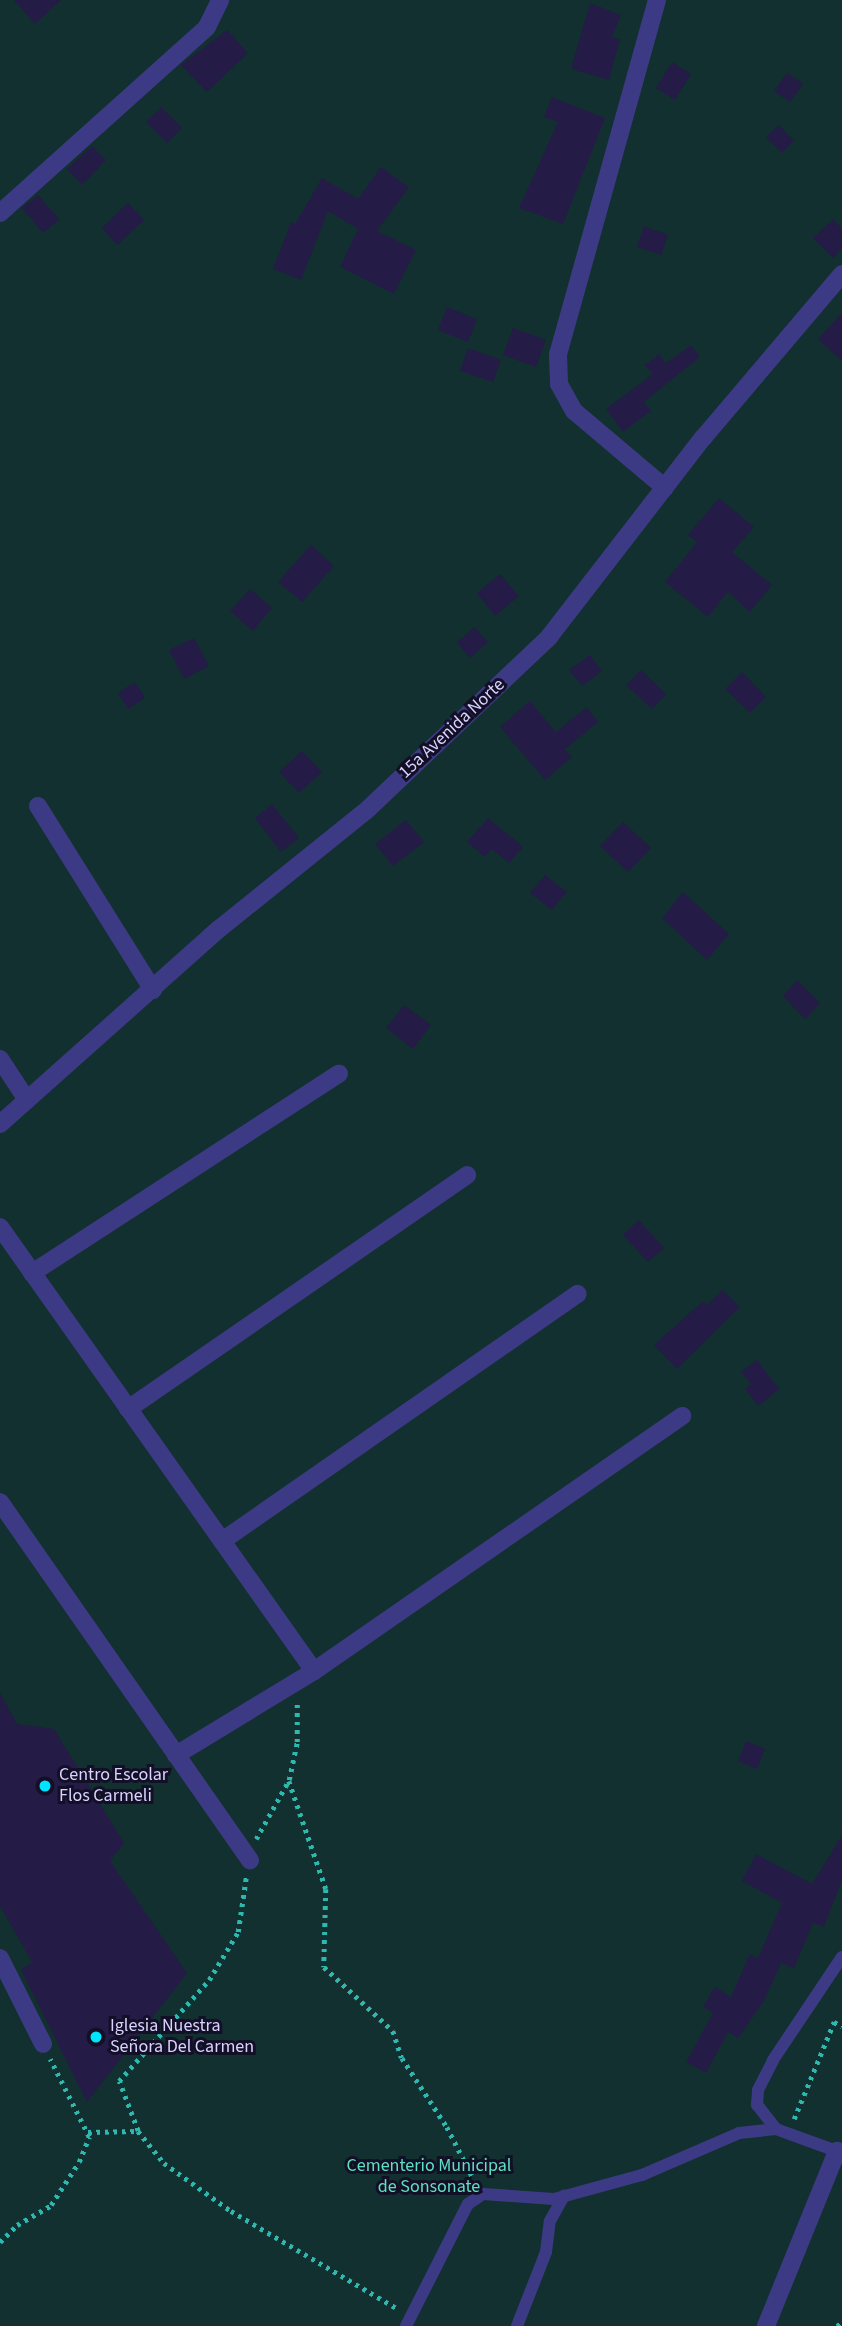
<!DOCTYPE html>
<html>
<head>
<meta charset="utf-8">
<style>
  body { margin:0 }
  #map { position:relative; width:842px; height:2326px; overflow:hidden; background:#130f26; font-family:"Source Sans 3",sans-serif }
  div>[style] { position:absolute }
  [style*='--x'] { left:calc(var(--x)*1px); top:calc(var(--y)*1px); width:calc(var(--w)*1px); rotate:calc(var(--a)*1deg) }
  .green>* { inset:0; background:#12302f }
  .building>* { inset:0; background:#241b47 }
  .path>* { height:4.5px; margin-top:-2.25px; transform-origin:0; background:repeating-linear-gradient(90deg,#2fb8b0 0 3.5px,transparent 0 8.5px) }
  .service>* { height:12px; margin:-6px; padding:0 6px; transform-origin:6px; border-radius:6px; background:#3d3a85 }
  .minor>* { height:18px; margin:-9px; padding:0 9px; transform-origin:9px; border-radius:9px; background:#3d3a85 }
  .dots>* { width:19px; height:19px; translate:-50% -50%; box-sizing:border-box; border:4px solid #130f26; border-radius:50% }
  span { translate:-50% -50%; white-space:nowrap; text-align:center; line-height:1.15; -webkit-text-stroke:6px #130f26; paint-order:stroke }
  .street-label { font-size:18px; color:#d9d4ff }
  .poi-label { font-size:18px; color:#d9d4ff }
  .left { translate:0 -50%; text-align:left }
  .park-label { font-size:18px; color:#5fe0c0 }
</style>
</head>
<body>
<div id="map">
  <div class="green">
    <i style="clip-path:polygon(0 0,842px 0,842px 2326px,0 2326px)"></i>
  </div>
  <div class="building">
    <i style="clip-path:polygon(14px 0,61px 0,35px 24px)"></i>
    <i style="clip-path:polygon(590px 3px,621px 15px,612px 37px,620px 40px,609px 80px,571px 69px)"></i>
    <i style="clip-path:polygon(227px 30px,248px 53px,207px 92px,181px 65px)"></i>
    <i style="clip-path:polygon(672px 62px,691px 74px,675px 100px,656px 88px)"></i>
    <i style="clip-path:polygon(787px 73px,803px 84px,790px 102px,774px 91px)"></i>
    <i style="clip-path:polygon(552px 97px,605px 118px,563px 224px,519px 208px,558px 122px,544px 117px)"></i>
    <i style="clip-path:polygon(161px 107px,182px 128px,167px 143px,146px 122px)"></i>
    <i style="clip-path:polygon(779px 125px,794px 141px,782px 153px,766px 137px)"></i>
    <i style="clip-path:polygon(92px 146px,106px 160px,82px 185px,67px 169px)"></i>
    <i style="clip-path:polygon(381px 167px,409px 187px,377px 231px,416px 250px,394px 294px,340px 267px,358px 229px,328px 211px,301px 280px,273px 269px,291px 222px,295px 224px,322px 178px,358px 199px)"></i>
    <i style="clip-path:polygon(38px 195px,59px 219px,43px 233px,22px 208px)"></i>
    <i style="clip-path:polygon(128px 203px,144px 220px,117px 245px,102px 228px)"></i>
    <i style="clip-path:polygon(833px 219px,842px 229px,842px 248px,833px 258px,813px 238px)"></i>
    <i style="clip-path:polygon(644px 226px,668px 235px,661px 255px,637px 247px)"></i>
    <i style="clip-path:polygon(447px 307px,477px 319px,468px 342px,438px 330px)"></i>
    <i style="clip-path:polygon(842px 313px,842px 361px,818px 339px)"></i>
    <i style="clip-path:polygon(513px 328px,546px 340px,536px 367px,503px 355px)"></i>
    <i style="clip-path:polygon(691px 345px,700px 357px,644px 402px,651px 411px,623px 432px,606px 409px,653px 374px,645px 365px,659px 354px,666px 363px)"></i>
    <i style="clip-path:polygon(468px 348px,501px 360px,493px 382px,460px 371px)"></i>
    <i style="clip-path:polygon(719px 498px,754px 527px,732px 552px,772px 585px,750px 612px,728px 592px,708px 617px,665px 582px,697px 542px,688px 535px)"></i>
    <i style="clip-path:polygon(311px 545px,334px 566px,302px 602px,278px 582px)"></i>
    <i style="clip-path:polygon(500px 574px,519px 596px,495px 616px,477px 593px)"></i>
    <i style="clip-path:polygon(250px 589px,272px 608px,253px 631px,230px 611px)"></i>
    <i style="clip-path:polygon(475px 627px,488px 642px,470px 658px,457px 642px)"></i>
    <i style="clip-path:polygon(194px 638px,209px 666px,184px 679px,169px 650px)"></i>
    <i style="clip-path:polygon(590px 655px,602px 671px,582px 686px,569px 670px)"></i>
    <i style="clip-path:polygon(641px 670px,666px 694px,652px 709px,626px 685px)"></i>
    <i style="clip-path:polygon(742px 672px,766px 697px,750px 713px,725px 689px)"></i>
    <i style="clip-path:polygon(135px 682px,145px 698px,128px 709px,118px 693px)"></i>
    <i style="clip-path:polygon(530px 701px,556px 732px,587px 707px,598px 722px,565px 749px,572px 757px,545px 780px,500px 727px)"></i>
    <i style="clip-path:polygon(302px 751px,322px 772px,299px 793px,279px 772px)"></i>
    <i style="clip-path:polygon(272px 804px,299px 838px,281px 852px,255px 818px)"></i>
    <i style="clip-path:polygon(488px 818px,523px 847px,509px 863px,492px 849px,485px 857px,467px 842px)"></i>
    <i style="clip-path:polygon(406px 820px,424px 842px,393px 866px,375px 844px)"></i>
    <i style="clip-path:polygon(623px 822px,651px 848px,628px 872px,600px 846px)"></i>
    <i style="clip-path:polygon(545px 875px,567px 892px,552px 910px,530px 893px)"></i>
    <i style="clip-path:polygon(683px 892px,729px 934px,707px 960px,662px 918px)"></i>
    <i style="clip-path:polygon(797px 980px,820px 1003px,805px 1019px,783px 996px)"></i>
    <i style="clip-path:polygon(404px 1005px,431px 1025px,413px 1049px,386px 1028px)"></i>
    <i style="clip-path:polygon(639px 1220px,664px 1248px,648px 1262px,623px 1235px)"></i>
    <i style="clip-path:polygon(722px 1290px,740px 1307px,677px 1369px,654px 1345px,703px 1301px,707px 1305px)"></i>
    <i style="clip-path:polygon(757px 1360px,779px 1389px,758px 1406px,745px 1389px,751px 1384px,741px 1372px)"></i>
    <i style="clip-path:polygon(0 1693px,17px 1724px,54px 1729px,124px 1843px,110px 1861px,187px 1973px,87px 2102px,21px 1970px,32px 1962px,0 1906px)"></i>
    <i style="clip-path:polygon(746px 1741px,765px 1749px,757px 1769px,738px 1761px)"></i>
    <i style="clip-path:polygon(842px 1835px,842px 1880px,824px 1927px,813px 1923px,794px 1968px,781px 1963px,764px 2001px,738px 2038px,728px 2032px,706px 2073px,686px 2062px,713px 2013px,703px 2006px,715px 1987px,731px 1997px,750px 1954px,758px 1958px,782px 1903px,742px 1881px,756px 1854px,812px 1884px)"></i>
  </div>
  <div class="path">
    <i style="--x:289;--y:1781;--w:114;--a:71.1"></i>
    <i style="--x:326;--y:1889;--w:78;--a:91.5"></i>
    <i style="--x:324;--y:1967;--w:94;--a:42.8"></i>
    <i style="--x:393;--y:2031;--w:28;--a:72"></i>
    <i style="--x:402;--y:2058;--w:82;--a:56.9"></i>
    <i style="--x:447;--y:2127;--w:62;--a:63"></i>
    <i style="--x:256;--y:1839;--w:68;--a:-60.8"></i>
    <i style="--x:289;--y:1780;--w:39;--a:-78"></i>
    <i style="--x:297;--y:1742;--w:38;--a:-90"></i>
    <i style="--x:794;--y:2119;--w:105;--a:-67.6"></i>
    <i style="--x:834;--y:2022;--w:9;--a:27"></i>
    <i style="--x:138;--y:2131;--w:53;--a:-110.8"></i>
    <i style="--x:119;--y:2081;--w:135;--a:-48.3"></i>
    <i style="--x:209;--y:1980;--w:56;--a:-58.9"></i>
    <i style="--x:238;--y:1932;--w:55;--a:-81.6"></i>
    <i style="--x:88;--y:2132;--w:50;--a:-1.1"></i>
    <i style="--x:138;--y:2131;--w:41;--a:50.9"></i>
    <i style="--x:164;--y:2163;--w:82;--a:35.6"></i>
    <i style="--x:231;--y:2211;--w:194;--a:30.4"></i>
    <i style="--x:0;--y:2242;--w:24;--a:-45"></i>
    <i style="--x:17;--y:2225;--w:39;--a:-30"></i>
    <i style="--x:51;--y:2205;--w:51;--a:-56.9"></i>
    <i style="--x:79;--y:2162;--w:27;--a:-68"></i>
    <i style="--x:89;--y:2137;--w:87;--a:-116.6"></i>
    <i style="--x:837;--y:2326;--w:6;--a:-39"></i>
  </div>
  <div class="service">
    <i style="--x:842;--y:2153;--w:70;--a:-160"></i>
    <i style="--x:776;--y:2129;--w:31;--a:-128"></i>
    <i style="--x:757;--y:2105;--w:15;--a:-86"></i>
    <i style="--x:758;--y:2090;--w:34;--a:-63"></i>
    <i style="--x:773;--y:2060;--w:124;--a:-56.2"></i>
    <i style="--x:406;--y:2326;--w:137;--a:-63.1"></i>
    <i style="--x:468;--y:2204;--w:18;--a:-34"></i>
    <i style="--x:483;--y:2194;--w:71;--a:4"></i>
    <i style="--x:554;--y:2199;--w:91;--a:-15.3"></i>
    <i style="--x:642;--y:2175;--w:106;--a:-23.4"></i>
    <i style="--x:739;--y:2133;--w:37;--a:-6"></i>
    <i style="--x:517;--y:2326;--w:79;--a:-68.6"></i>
    <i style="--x:546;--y:2252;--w:31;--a:-83"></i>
    <i style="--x:550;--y:2221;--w:29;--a:-61"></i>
  </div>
  <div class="minor">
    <i style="--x:657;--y:0;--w:368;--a:105.6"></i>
    <i style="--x:558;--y:354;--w:30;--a:88"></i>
    <i style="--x:559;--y:384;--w:31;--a:61"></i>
    <i style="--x:574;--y:411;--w:119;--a:40.2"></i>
    <i style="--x:0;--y:213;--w:278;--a:-41.9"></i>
    <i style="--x:207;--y:27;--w:30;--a:-64"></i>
    <i style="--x:38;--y:806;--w:217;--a:58"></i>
    <i style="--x:0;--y:1059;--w:49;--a:56.6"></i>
    <i style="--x:0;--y:1124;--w:293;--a:-41.7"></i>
    <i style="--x:219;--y:929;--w:191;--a:-38.8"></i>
    <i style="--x:368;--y:809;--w:250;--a:-43.5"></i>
    <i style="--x:549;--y:637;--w:252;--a:-52.3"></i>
    <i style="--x:703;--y:438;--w:215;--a:-49.7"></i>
    <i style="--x:0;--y:1227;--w:544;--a:54.73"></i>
    <i style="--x:32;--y:1273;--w:366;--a:-33"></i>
    <i style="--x:128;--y:1409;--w:412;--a:-34.6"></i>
    <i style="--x:0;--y:1502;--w:437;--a:55.1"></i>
    <i style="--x:222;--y:1541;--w:433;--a:-34.8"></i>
    <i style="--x:176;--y:1755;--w:162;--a:-31.3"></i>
    <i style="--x:314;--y:1671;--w:448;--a:-34.7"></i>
    <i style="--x:0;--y:1958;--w:96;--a:63.4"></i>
    <i style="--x:766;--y:2326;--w:189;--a:-67.9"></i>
  </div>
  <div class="dots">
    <i style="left:45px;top:1786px;background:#00e5ff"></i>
    <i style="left:96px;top:2037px;background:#00e5ff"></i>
  </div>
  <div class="street-label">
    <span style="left:452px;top:729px;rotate:-43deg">15a Avenida Norte</span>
  </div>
  <div class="poi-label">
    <span class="left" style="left:59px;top:1786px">Centro Escolar<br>Flos Carmeli</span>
    <span class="left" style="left:110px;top:2037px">Iglesia Nuestra<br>Señora Del Carmen</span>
  </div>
  <div class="park-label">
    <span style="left:429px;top:2177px">Cementerio Municipal<br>de Sonsonate</span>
  </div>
</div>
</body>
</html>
